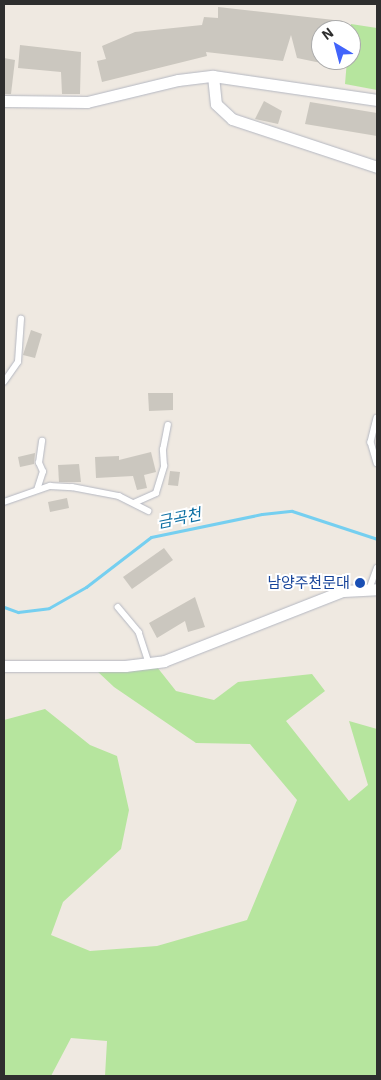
<!DOCTYPE html>
<html>
<head>
<meta charset="utf-8">
<style>
  body { margin:0 }
  #map { position:relative; width:381px; height:1080px; overflow:hidden; background:#efe9e1; font-family:"IBM Plex Sans","Noto Sans KR",sans-serif }
  div>[style] { position:absolute }
  [style*='--x'] { left:calc(var(--x)*1px); top:calc(var(--y)*1px); width:calc(var(--w)*1px); rotate:calc(var(--a)*1deg) }
  .green>* { inset:0; background:#b6e59e }
  .stream>* { height:3px; margin:-1.5px; padding:0 1.5px; transform-origin:1.5px; border-radius:1.5px; background:#75cff0 }
  .building>* { inset:0; background:#cbc7bf }
  .roads { filter:drop-shadow(0 0 1px #b4b7c1) drop-shadow(0 0 1px #b4b7c1) }
  .lane>* { height:5.5px; margin:-2.75px; padding:0 2.75px; transform-origin:2.75px; border-radius:2.75px; background:#fff }
  .street>* { height:11px; margin:-5.5px; padding:0 5.5px; transform-origin:5.5px; border-radius:5.5px; background:#fff }
  .dots>* { width:14px; height:14px; translate:-50% -50%; box-sizing:border-box; border:2px solid #fff; border-radius:50% }
  span { translate:-50% -50%; white-space:nowrap; text-align:center; line-height:1.15; -webkit-text-stroke:4px #fff; paint-order:stroke }
  .transit-label { font-size:15px; color:#164399 }
  .right { translate:-100% -50%; text-align:right }
  .water-label { font-size:16px; color:#0d6fa3; font-style:italic }
  .frame { position:absolute; inset:0; border:5px solid #2e2e2e; pointer-events:none }
  .north { position:absolute; left:311px; top:20px; width:50px; height:50px; box-sizing:border-box; background:#fff; border:1px solid #ababab; border-radius:50%; rotate:323deg; font-size:14px; font-weight:700; line-height:20px; text-align:center; color:#2e2e2e }
  .north::after { content:''; display:block; margin:auto; width:18px; height:22px; background:#4264fb; clip-path:polygon(50% 0,100% 100%,50% 72%,0 100%) }
</style>
</head>
<body>
<div id="map">
  <div class="green">
    <i style="clip-path:polygon(351px 24px,377px 28px,377px 90px,345px 84px,347px 60px,351px 60px)"></i>
    <i style="clip-path:polygon(157px 667px,176px 691px,214px 700px,238px 682px,312px 674px,325px 691px,286px 721px,349px 801px,368px 785px,349px 721px,377px 729px,377px 1076px,105px 1076px,107px 1041px,71px 1038px,51px 1076px,4px 1076px,4px 720px,45px 709px,90px 745px,117px 756px,129px 810px,121px 849px,63px 902px,51px 935px,90px 951px,157px 946px,247px 920px,297px 800px,250px 744px,196px 743px,114px 687px,97px 671px)"></i>
  </div>
  <div class="stream">
    <i style="--x:4;--y:607;--w:15;--a:20"></i>
    <i style="--x:18;--y:612;--w:31;--a:-7"></i>
    <i style="--x:49;--y:608;--w:43;--a:-29.6"></i>
    <i style="--x:86;--y:587;--w:82;--a:-37.6"></i>
    <i style="--x:151;--y:537;--w:113;--a:-11.7"></i>
    <i style="--x:262;--y:514;--w:30;--a:-6"></i>
    <i style="--x:292;--y:511;--w:89;--a:18.2"></i>
  </div>
  <div class="building">
    <i style="clip-path:polygon(218px 7px,343px 21px,342px 30px,321px 30px,321px 63px,297px 58px,291px 35px,283px 61px,206px 52px,207px 56px,102px 82px,97px 61px,106px 59px,102px 46px,135px 32px,202px 25px,204px 17px,218px 18px)"></i>
    <i style="clip-path:polygon(20px 45px,81px 52px,80px 94px,62px 94px,61px 72px,18px 68px)"></i>
    <i style="clip-path:polygon(4px 58px,15px 60px,11px 94px,4px 94px)"></i>
    <i style="clip-path:polygon(264px 101px,282px 111px,278px 124px,255px 119px)"></i>
    <i style="clip-path:polygon(310px 102px,377px 113px,377px 136px,305px 124px)"></i>
    <i style="clip-path:polygon(31px 330px,42px 334px,35px 358px,23px 355px)"></i>
    <i style="clip-path:polygon(148px 393px,173px 393px,173px 410px,149px 411px)"></i>
    <i style="clip-path:polygon(151px 452px,156px 472px,144px 475px,147px 488px,137px 490px,133px 476px,96px 478px,95px 457px,119px 456px,119px 460px)"></i>
    <i style="clip-path:polygon(35px 453px,34px 464px,20px 467px,18px 457px)"></i>
    <i style="clip-path:polygon(79px 464px,81px 482px,59px 482px,58px 465px)"></i>
    <i style="clip-path:polygon(170px 471px,180px 472px,178px 486px,168px 485px)"></i>
    <i style="clip-path:polygon(67px 498px,69px 508px,50px 512px,48px 502px)"></i>
    <i style="clip-path:polygon(164px 548px,173px 560px,132px 589px,123px 577px)"></i>
    <i style="clip-path:polygon(195px 597px,205px 627px,188px 632px,185px 621px,157px 638px,149px 623px)"></i>
  </div>
  <div class="roads">
    <div class="lane">
      <i style="--x:4;--y:382;--w:24;--a:-55"></i>
      <i style="--x:18;--y:362;--w:43;--a:-86"></i>
      <i style="--x:377;--y:418;--w:25;--a:104"></i>
      <i style="--x:371;--y:442;--w:22;--a:74"></i>
      <i style="--x:37;--y:490;--w:19;--a:-72"></i>
      <i style="--x:43;--y:472;--w:10;--a:-114"></i>
      <i style="--x:39;--y:463;--w:22;--a:-82"></i>
      <i style="--x:4;--y:502;--w:49;--a:-19.2"></i>
      <i style="--x:50;--y:486;--w:22;--a:3"></i>
      <i style="--x:72;--y:487;--w:48;--a:10.8"></i>
      <i style="--x:119;--y:496;--w:33;--a:27"></i>
      <i style="--x:134;--y:503;--w:24;--a:-24"></i>
      <i style="--x:156;--y:493;--w:28;--a:-73"></i>
      <i style="--x:164;--y:466;--w:16;--a:-94"></i>
      <i style="--x:163;--y:450;--w:25;--a:-79"></i>
      <i style="--x:370;--y:587;--w:20;--a:-70"></i>
      <i style="--x:118;--y:607;--w:33;--a:50"></i>
      <i style="--x:139;--y:632;--w:33;--a:72"></i>
    </div>
    <div class="street">
      <i style="--x:213;--y:76;--w:28;--a:84"></i>
      <i style="--x:216;--y:104;--w:22;--a:43"></i>
      <i style="--x:232;--y:119;--w:153;--a:18.3"></i>
      <i style="--x:4;--y:101;--w:83;--a:0.7"></i>
      <i style="--x:87;--y:102;--w:94;--a:-13.6"></i>
      <i style="--x:178;--y:80;--w:35;--a:-7"></i>
      <i style="--x:213;--y:76;--w:166;--a:8.3"></i>
      <i style="--x:4;--y:666;--w:121;--a:0"></i>
      <i style="--x:125;--y:666;--w:39;--a:-7"></i>
      <i style="--x:164;--y:661;--w:192;--a:-21.4"></i>
      <i style="--x:343;--y:591;--w:34;--a:-3"></i>
    </div>
  </div>
  <div class="dots">
    <i style="left:360px;top:583px;background:#1a4fb4"></i>
  </div>
  <div class="transit-label">
    <span class="right" style="left:350px;top:583px">남양주천문대</span>
  </div>
  <div class="water-label">
    <span style="left:179px;top:518px;rotate:-12deg">금곡천</span>
  </div>
  <div class="frame"></div>
  <div class="north">N</div>
</div>
</body>
</html>
